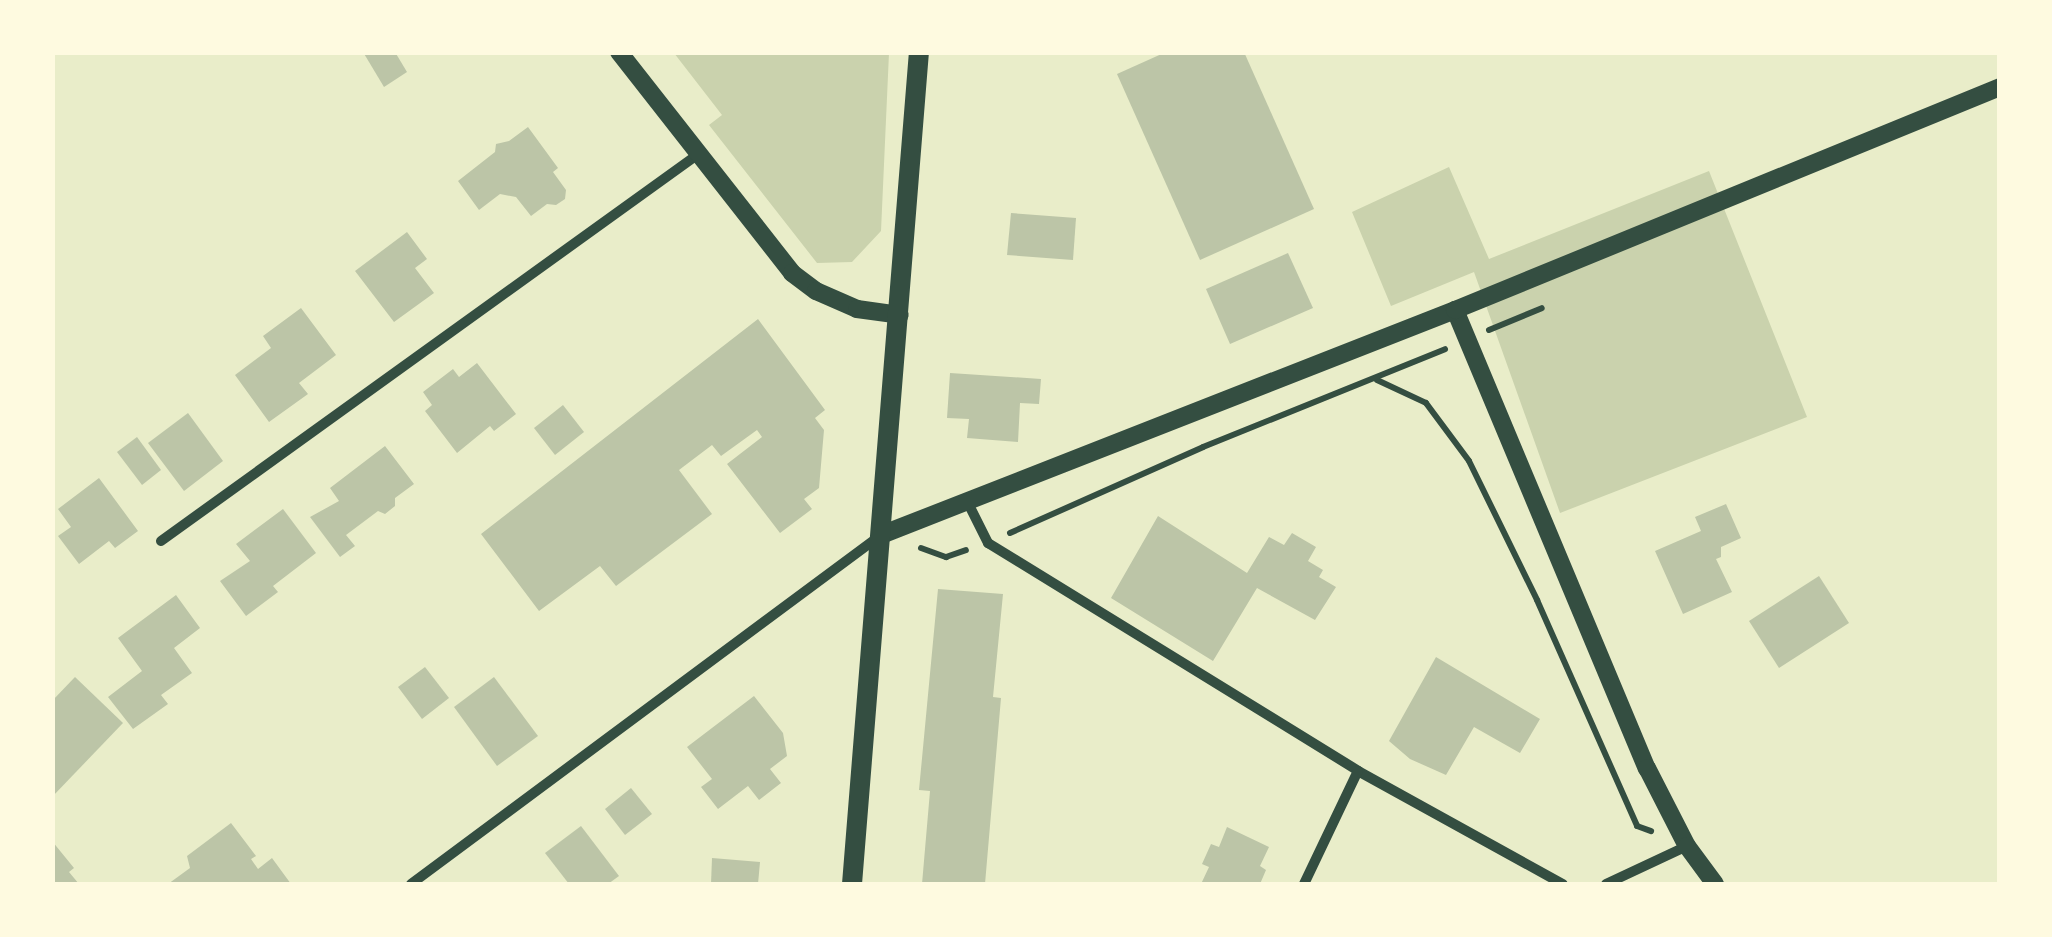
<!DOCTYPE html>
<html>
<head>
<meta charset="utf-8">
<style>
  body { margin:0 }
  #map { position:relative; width:2052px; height:937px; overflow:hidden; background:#e9edc9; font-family:"Crimson Pro",serif }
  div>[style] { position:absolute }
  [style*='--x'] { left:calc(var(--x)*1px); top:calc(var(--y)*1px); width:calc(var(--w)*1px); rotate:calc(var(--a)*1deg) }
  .green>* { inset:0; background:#cad2ad }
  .building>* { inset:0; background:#bcc5a7 }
  .path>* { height:6px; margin:-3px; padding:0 3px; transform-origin:3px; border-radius:3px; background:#344e41 }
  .minor>* { height:10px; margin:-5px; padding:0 5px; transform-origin:5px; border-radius:5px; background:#344e41 }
  .tertiary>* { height:18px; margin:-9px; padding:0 9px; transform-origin:9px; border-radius:9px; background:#344e41 }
  .secondary>* { height:20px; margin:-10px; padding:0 10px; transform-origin:10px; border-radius:10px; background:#344e41 }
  span { translate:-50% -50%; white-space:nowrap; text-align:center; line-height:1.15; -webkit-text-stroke:8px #fefae0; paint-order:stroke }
  .frame { position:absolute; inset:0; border:55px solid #fefae0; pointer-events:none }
</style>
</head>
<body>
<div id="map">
  <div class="green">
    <i style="clip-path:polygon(674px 53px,889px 53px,881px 231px,852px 262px,817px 263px,709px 125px,722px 115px)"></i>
    <i style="clip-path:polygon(1449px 167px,1489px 259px,1709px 171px,1807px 417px,1560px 513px,1474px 272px,1391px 306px,1352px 212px)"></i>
  </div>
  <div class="building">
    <i style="clip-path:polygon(363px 52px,395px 52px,407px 72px,384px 87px)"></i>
    <i style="clip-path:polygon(1166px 52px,1244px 52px,1314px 209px,1200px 260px,1117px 74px)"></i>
    <i style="clip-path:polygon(528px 127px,558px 168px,553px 172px,566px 190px,565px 199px,556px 205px,547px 204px,531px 216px,516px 197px,500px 194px,479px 210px,458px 181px,495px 152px,496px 144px,509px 141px)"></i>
    <i style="clip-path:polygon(1011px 213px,1076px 218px,1073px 260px,1007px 255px)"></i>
    <i style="clip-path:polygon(407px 232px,427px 259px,415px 268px,434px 293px,394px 322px,355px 271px)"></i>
    <i style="clip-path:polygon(1288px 253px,1313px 308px,1230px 344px,1206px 289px)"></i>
    <i style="clip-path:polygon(301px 308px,336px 355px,299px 383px,308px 394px,269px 422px,235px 375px,271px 348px,263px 336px)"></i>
    <i style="clip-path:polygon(758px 319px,825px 410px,815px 418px,824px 430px,819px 488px,804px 499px,812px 509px,780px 533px,727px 464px,762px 437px,757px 430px,721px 456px,712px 445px,679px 470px,712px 514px,616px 586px,600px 566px,539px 611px,481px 534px)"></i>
    <i style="clip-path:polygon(477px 363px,516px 414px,494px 431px,490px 426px,457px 453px,425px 411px,432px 405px,423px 392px,453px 369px,459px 377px)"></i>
    <i style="clip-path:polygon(950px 373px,1041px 379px,1039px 404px,1020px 403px,1018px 442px,967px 438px,969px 419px,947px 418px)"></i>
    <i style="clip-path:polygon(563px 405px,584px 432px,555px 455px,534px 428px)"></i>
    <i style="clip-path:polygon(188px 413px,223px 461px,184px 491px,148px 443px)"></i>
    <i style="clip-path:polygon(137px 437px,161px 470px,142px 485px,117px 452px)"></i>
    <i style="clip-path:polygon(385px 446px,414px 484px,395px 498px,395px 506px,385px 514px,378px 511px,346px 535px,355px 546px,340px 557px,310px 517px,339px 501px,330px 488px)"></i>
    <i style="clip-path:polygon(99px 478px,138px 531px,115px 548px,109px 541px,79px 564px,58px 536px,71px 527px,58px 509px)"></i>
    <i style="clip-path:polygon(1726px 504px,1741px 538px,1721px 547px,1721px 557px,1716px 559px,1732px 592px,1683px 614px,1655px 551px,1701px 531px,1695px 517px)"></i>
    <i style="clip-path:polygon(283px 509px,316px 553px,273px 586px,278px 592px,246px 616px,220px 581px,250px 561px,236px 544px)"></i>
    <i style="clip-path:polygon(1158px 516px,1247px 573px,1269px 537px,1284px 545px,1292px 533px,1316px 547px,1308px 561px,1323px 570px,1319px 577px,1336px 587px,1315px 620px,1257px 588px,1213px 661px,1111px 598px)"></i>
    <i style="clip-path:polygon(1819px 576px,1849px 623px,1779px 668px,1749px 621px)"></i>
    <i style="clip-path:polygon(938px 589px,1003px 594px,993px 697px,1001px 698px,985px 884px,922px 884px,930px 791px,919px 790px)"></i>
    <i style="clip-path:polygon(176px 595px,200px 628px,174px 648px,192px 673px,161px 695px,168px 704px,133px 729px,108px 697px,142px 671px,118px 638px)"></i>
    <i style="clip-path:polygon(1436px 657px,1540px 719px,1520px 753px,1474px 727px,1446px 775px,1410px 759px,1389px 741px)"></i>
    <i style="clip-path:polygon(425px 667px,449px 698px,422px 719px,398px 687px)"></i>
    <i style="clip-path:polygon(75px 677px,123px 723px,52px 797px,52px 701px)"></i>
    <i style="clip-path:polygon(494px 677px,538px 736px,497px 766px,454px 707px)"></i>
    <i style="clip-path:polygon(754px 696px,783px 733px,787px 756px,770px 769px,781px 783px,759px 800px,748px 786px,718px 809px,701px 787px,712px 779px,687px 747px)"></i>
    <i style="clip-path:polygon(631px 788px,652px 814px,625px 835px,605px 809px)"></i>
    <i style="clip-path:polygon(231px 823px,256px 856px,251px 859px,258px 869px,272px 858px,291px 884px,168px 884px,190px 868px,187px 856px)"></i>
    <i style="clip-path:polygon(581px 826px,619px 876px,608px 884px,569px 884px,545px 853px)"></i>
    <i style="clip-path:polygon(1227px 827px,1269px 847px,1260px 866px,1266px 870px,1260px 884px,1201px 884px,1209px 867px,1202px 864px,1211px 844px,1219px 847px)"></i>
    <i style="clip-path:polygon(52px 841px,74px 868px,69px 872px,79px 884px,52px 884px)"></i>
    <i style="clip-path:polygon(712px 858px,760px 862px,758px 884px,711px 884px)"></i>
  </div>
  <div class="path">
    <i style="--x:1489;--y:330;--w:57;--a:-22.5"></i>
    <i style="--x:1377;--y:380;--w:54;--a:25.1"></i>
    <i style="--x:1426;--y:403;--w:72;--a:53.4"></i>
    <i style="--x:1469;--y:461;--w:155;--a:63.9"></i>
    <i style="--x:1537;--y:600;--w:247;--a:66.1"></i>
    <i style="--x:1637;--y:826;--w:15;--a:20"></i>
    <i style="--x:1010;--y:533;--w:211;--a:-24"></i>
    <i style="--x:1203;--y:447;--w:261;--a:-22"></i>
    <i style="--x:921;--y:548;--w:27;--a:20"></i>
    <i style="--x:946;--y:557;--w:21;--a:-19"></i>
  </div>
  <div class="minor">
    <i style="--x:968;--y:503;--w:45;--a:63.4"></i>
    <i style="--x:988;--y:543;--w:435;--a:31.6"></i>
    <i style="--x:1358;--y:771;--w:234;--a:28.9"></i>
    <i style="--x:161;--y:541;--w:661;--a:-35.76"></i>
    <i style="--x:411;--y:884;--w:585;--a:-36.6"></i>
    <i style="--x:1304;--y:884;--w:125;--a:-64.5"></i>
    <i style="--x:1606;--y:884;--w:89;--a:-25.1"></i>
  </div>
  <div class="tertiary">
    <i style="--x:619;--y:52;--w:281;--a:51.9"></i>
    <i style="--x:792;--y:273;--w:30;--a:37"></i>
    <i style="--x:816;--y:291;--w:45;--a:23.7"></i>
    <i style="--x:857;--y:309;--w:43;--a:7.9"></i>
    <i style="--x:1455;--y:310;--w:497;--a:67.3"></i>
    <i style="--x:1647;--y:768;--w:88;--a:62.9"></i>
    <i style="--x:1687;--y:846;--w:47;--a:53.6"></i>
    <i style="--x:881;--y:535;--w:617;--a:-21.4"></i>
    <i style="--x:1455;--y:310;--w:589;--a:-22.25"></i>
  </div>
  <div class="secondary">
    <i style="--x:852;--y:884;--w:835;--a:-85.4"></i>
  </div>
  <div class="frame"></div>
</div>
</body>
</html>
